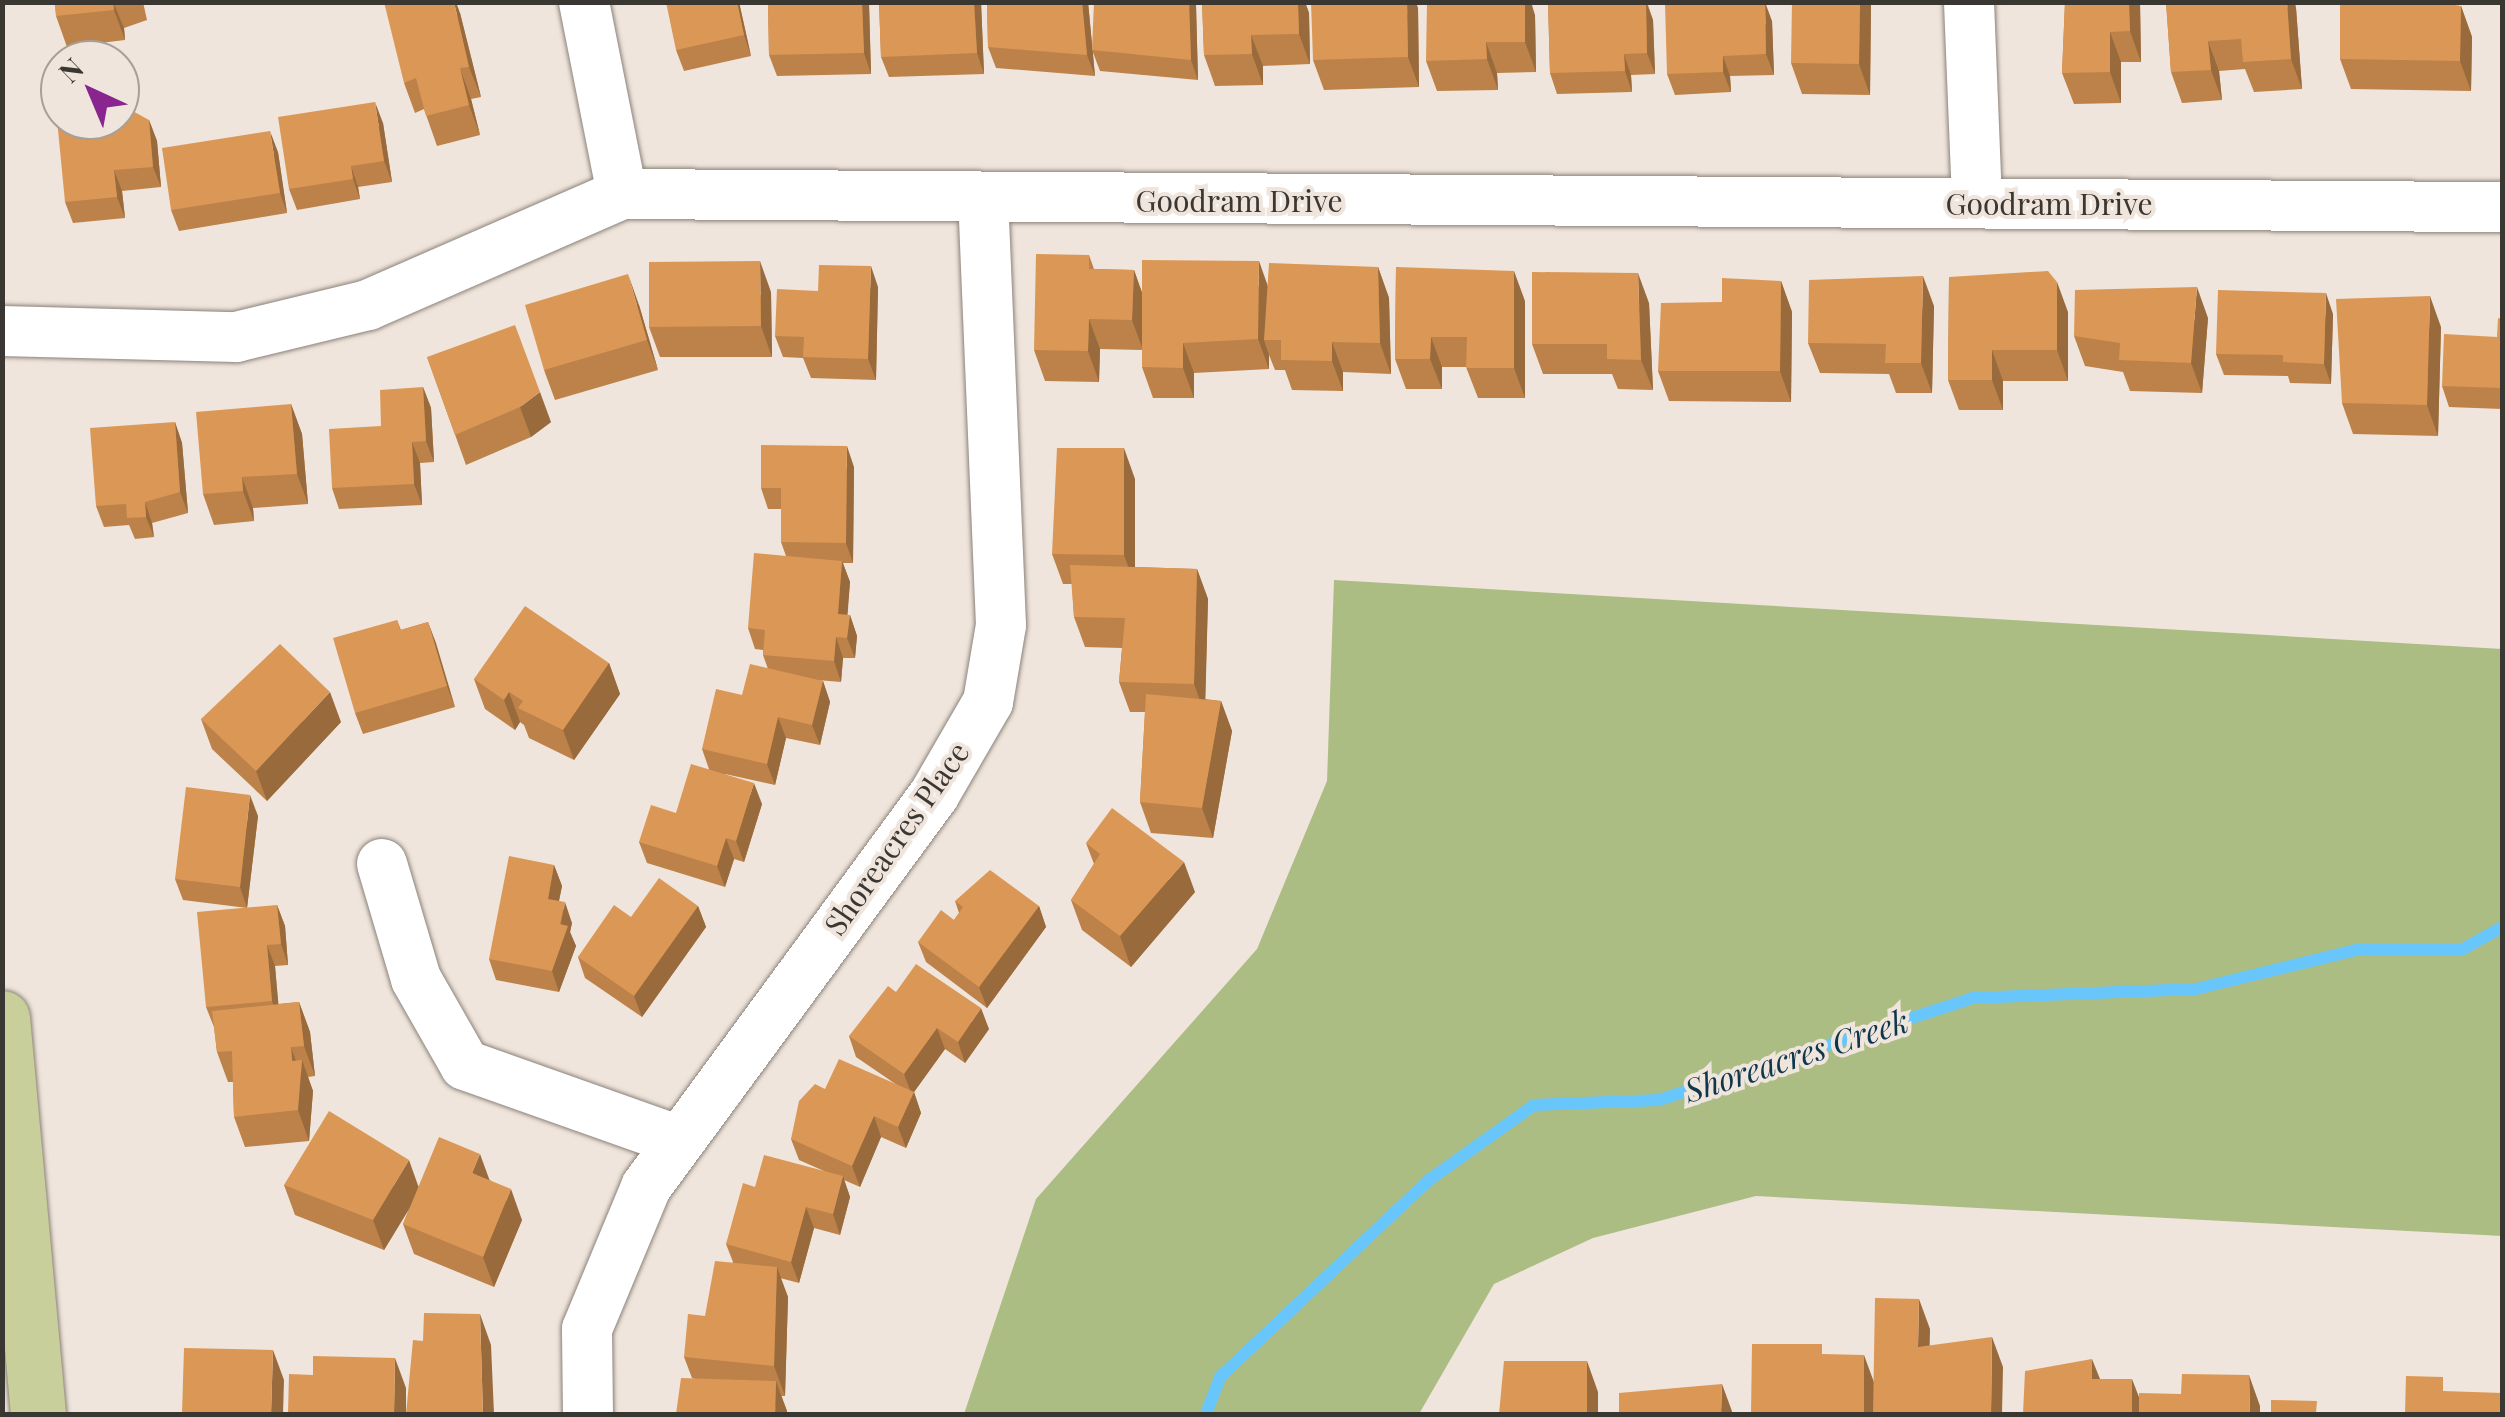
<!DOCTYPE html>
<html>
<head>
<meta charset="utf-8">
<style>
  body { margin:0 }
  #map { position:relative; width:2505px; height:1417px; overflow:hidden; background:#efe5dc; font-family:"Playfair Display",serif }
  div>[style] { position:absolute }
  [style*='--x'] { left:calc(var(--x)*1px); top:calc(var(--y)*1px); width:calc(var(--w)*1px); rotate:calc(var(--a)*1deg) }
  .green>* { inset:0; background:#acbd84 }
  .stream>* { height:12px; margin:-6px; padding:0 6px; transform-origin:6px; border-radius:6px; background:#68c6fa }
  .roads { filter:drop-shadow(0 0 2px #8b827a) drop-shadow(0 0 2px #8b827a) }
  .minor>* { height:50px; margin:-25px; padding:0 25px; transform-origin:25px; border-radius:25px; background:#fff }
  .major>* { height:55px; margin:-27.5px; padding:0 27.5px; transform-origin:27.5px; border-radius:27.5px; background:#c8cf9a }
  .wall>* { inset:0; background:#bc8249 }
  .shaded-wall>* { inset:0; background:#996a3c }
  .building>* { inset:0; background:#db9755 }
  span { translate:-50% -50%; white-space:nowrap; text-align:center; line-height:1.15; -webkit-text-stroke:8px #efe5dc; paint-order:stroke }
  .street-label { font-size:30px; color:#3a3632 }
  .water-label { font-size:32px; color:#0e374c; font-style:italic }
  .frame { position:absolute; inset:0; border:5px solid #3a3632; pointer-events:none }
  .north { position:absolute; left:40px; top:40px; width:100px; height:100px; box-sizing:border-box; background:#efe5dc; border:2px solid #a79f98; border-radius:50%; rotate:316deg; font-size:28px; font-weight:700; line-height:40px; text-align:center; color:#3a3632 }
  .north::after { content:''; display:block; margin:auto; width:35px; height:45px; background:#88258e; clip-path:polygon(50% 0,100% 100%,50% 72%,0 100%) }
</style>
</head>
<body>
<div id="map">
  <div class="green">
    <i style="clip-path:polygon(1334px 580px,2502px 649px,2502px 1236px,1756px 1196px,1593px 1238px,1494px 1284px,1419px 1414px,964px 1414px,1036px 1199px,1257px 949px,1327px 781px)"></i>
  </div>
  <div class="stream">
    <i style="--x:1206;--y:1414;--w:40;--a:-69"></i>
    <i style="--x:1220;--y:1377;--w:287;--a:-43.3"></i>
    <i style="--x:1429;--y:1180;--w:129;--a:-35.5"></i>
    <i style="--x:1534;--y:1105;--w:125;--a:-2.3"></i>
    <i style="--x:1659;--y:1100;--w:329;--a:-18"></i>
    <i style="--x:1972;--y:998;--w:224;--a:-2.3"></i>
    <i style="--x:2196;--y:989;--w:165;--a:-13.7"></i>
    <i style="--x:2356;--y:950;--w:107;--a:-0.5"></i>
    <i style="--x:2463;--y:949;--w:45;--a:-29.4"></i>
  </div>
  <div class="roads">
    <div class="minor">
      <i style="--x:584;--y:2;--w:196;--a:78.8"></i>
      <i style="--x:1969;--y:2;--w:201;--a:87.7"></i>
      <i style="--x:2;--y:331;--w:234;--a:1.5"></i>
      <i style="--x:236;--y:337;--w:136;--a:-13.6"></i>
      <i style="--x:368;--y:305;--w:277;--a:-23.6"></i>
      <i style="--x:622;--y:194;--w:1880;--a:0.4"></i>
      <i style="--x:382;--y:864;--w:120;--a:73.5"></i>
      <i style="--x:416;--y:979;--w:99;--a:60.3"></i>
      <i style="--x:465;--y:1065;--w:222;--a:19.5"></i>
      <i style="--x:588;--y:1414;--w:85;--a:-90.7"></i>
      <i style="--x:587;--y:1329;--w:154;--a:-67.4"></i>
      <i style="--x:646;--y:1187;--w:486;--a:-53.7"></i>
      <i style="--x:934;--y:795;--w:108;--a:-59.9"></i>
      <i style="--x:988;--y:702;--w:78;--a:-80.4"></i>
      <i style="--x:1001;--y:625;--w:426;--a:-92.4"></i>
    </div>
    <div class="major">
      <i style="--x:2;--y:1018;--w:398;--a:84.8"></i>
    </div>
  </div>
  <div class="wall">
    <i style="clip-path:polygon(55px 2px,143px 2px,147px 20px,124px 28px,125px 40px,67px 47px,56px 16px)"></i>
    <i style="clip-path:polygon(739px 2px,751px 56px,684px 71px,676px 50px)"></i>
    <i style="clip-path:polygon(768px 2px,869px 2px,871px 74px,777px 76px,769px 55px)"></i>
    <i style="clip-path:polygon(879px 2px,981px 2px,984px 74px,889px 77px,881px 57px)"></i>
    <i style="clip-path:polygon(987px 2px,1088px 2px,1095px 76px,996px 68px,988px 47px)"></i>
    <i style="clip-path:polygon(1202px 2px,1305px 2px,1309px 13px,1310px 64px,1263px 66px,1263px 85px,1215px 86px,1204px 55px)"></i>
    <i style="clip-path:polygon(1647px 2px,1653px 20px,1655px 74px,1631px 75px,1632px 92px,1557px 94px,1550px 73px,1548px 3px)"></i>
    <i style="clip-path:polygon(1871px 2px,1870px 95px,1802px 94px,1791px 63px)"></i>
    <i style="clip-path:polygon(2065px 2px,2140px 2px,2141px 62px,2121px 62px,2121px 103px,2074px 104px,2062px 73px)"></i>
    <i style="clip-path:polygon(2166px 2px,2296px 8px,2302px 89px,2254px 92px,2245px 69px,2219px 71px,2222px 100px,2182px 103px,2171px 72px)"></i>
    <i style="clip-path:polygon(1196px 5px,1198px 80px,1100px 71px,1092px 50px)"></i>
    <i style="clip-path:polygon(2461px 6px,2472px 37px,2471px 91px,2351px 89px,2340px 59px)"></i>
    <i style="clip-path:polygon(1418px 8px,1419px 87px,1324px 90px,1313px 60px)"></i>
    <i style="clip-path:polygon(460px 13px,481px 97px,471px 99px,480px 135px,437px 146px,424px 109px,415px 113px,404px 83px)"></i>
    <i style="clip-path:polygon(1535px 15px,1536px 72px,1497px 73px,1498px 90px,1437px 91px,1426px 61px)"></i>
    <i style="clip-path:polygon(1772px 21px,1774px 75px,1730px 76px,1731px 92px,1675px 95px,1667px 74px)"></i>
    <i style="clip-path:polygon(149px 120px,157px 141px,161px 187px,122px 191px,125px 218px,73px 223px,65px 202px)"></i>
    <i style="clip-path:polygon(383px 123px,392px 182px,358px 187px,360px 199px,297px 210px,289px 189px)"></i>
    <i style="clip-path:polygon(278px 152px,287px 213px,179px 231px,171px 210px)"></i>
    <i style="clip-path:polygon(1089px 255px,1094px 269px,1134px 270px,1142px 293px,1268px 286px,1378px 267px,1389px 298px,1391px 374px,1343px 372px,1343px 391px,1292px 390px,1285px 370px,1275px 370px,1269px 355px,1269px 369px,1194px 373px,1194px 398px,1153px 398px,1142px 367px,1142px 350px,1100px 349px,1099px 382px,1045px 381px,1034px 350px)"></i>
    <i style="clip-path:polygon(1396px 267px,1525px 301px,1525px 398px,1478px 398px,1466px 367px,1442px 367px,1442px 389px,1406px 389px,1395px 359px)"></i>
    <i style="clip-path:polygon(1949px 277px,2068px 312px,2068px 381px,2003px 381px,2003px 410px,1959px 410px,1948px 380px)"></i>
    <i style="clip-path:polygon(1781px 281px,1792px 312px,1791px 402px,1669px 401px,1658px 371px,1722px 302px)"></i>
    <i style="clip-path:polygon(878px 287px,876px 380px,811px 378px,803px 358px,783px 357px,775px 336px,818px 291px)"></i>
    <i style="clip-path:polygon(771px 292px,772px 357px,660px 357px,649px 327px)"></i>
    <i style="clip-path:polygon(1649px 303px,1653px 390px,1618px 389px,1612px 374px,1543px 374px,1532px 344px)"></i>
    <i style="clip-path:polygon(639px 305px,658px 370px,555px 400px,544px 370px)"></i>
    <i style="clip-path:polygon(1934px 306px,1932px 393px,1896px 393px,1889px 374px,1820px 373px,1808px 343px)"></i>
    <i style="clip-path:polygon(2333px 314px,2331px 384px,2290px 383px,2288px 376px,2224px 375px,2216px 354px)"></i>
    <i style="clip-path:polygon(2208px 318px,2202px 393px,2130px 391px,2123px 372px,2085px 366px,2074px 336px)"></i>
    <i style="clip-path:polygon(2502px 319px,2502px 409px,2449px 407px,2442px 386px,2497px 337px)"></i>
    <i style="clip-path:polygon(2441px 327px,2438px 436px,2353px 434px,2342px 403px)"></i>
    <i style="clip-path:polygon(427px 357px,551px 422px,531px 437px,466px 465px)"></i>
    <i style="clip-path:polygon(423px 387px,431px 408px,434px 462px,420px 463px,422px 505px,339px 509px,332px 488px,381px 426px)"></i>
    <i style="clip-path:polygon(291px 404px,302px 434px,308px 504px,253px 508px,254px 521px,214px 525px,203px 494px)"></i>
    <i style="clip-path:polygon(175px 422px,182px 443px,188px 513px,152px 523px,154px 537px,135px 539px,129px 525px,104px 527px,96px 506px)"></i>
    <i style="clip-path:polygon(854px 467px,853px 563px,843px 563px,850px 582px,847px 615px,850px 615px,857px 636px,855px 658px,843px 658px,841px 682px,817px 680px,823px 681px,830px 702px,820px 745px,786px 738px,775px 785px,725px 774px,762px 804px,744px 862px,734px 859px,725px 887px,647px 863px,639px 842px,676px 813px,709px 769px,702px 749px,742px 695px,768px 669px,763px 655px,763px 650px,755px 649px,748px 628px,786px 556px,781px 542px,781px 509px,768px 509px,761px 488px)"></i>
    <i style="clip-path:polygon(1135px 479px,1135px 567px,1197px 569px,1208px 599px,1205px 699px,1221px 701px,1232px 731px,1213px 838px,1151px 833px,1140px 802px,1145px 712px,1130px 712px,1119px 682px,1122px 648px,1085px 647px,1074px 617px,1072px 584px,1063px 584px,1052px 554px)"></i>
    <i style="clip-path:polygon(397px 620px,401px 630px,428px 622px,455px 707px,363px 734px,355px 713px)"></i>
    <i style="clip-path:polygon(609px 663px,620px 694px,574px 760px,529px 738px,524px 725px,520px 722px,515px 730px,485px 709px,474px 679px)"></i>
    <i style="clip-path:polygon(201px 719px,341px 722px,267px 801px,212px 749px)"></i>
    <i style="clip-path:polygon(258px 816px,247px 908px,183px 900px,175px 879px)"></i>
    <i style="clip-path:polygon(1086px 843px,1195px 892px,1131px 967px,1082px 930px,1071px 900px,1094px 864px)"></i>
    <i style="clip-path:polygon(554px 865px,562px 886px,559px 901px,572px 923px,570px 932px,576px 946px,559px 992px,496px 980px,489px 959px)"></i>
    <i style="clip-path:polygon(955px 901px,1039px 906px,1046px 927px,987px 1008px,926px 962px,918px 942px,954px 920px,959px 913px)"></i>
    <i style="clip-path:polygon(277px 905px,285px 926px,288px 965px,275px 966px,278px 1004px,299px 1002px,310px 1032px,315px 1076px,308px 1077px,313px 1091px,309px 1141px,245px 1147px,234px 1117px,233px 1082px,228px 1082px,217px 1052px,214px 1027px,206px 1007px)"></i>
    <i style="clip-path:polygon(698px 906px,706px 927px,642px 1017px,585px 978px,578px 957px,631px 917px)"></i>
    <i style="clip-path:polygon(896px 992px,989px 1029px,965px 1063px,945px 1049px,914px 1092px,921px 1113px,906px 1148px,881px 1137px,860px 1187px,844px 1180px,850px 1197px,840px 1235px,814px 1228px,799px 1283px,780px 1278px,788px 1297px,785px 1396px,781px 1396px,787px 1411px,692px 1378px,684px 1357px,733px 1262px,726px 1244px,755px 1187px,824px 1171px,799px 1160px,791px 1139px,825px 1089px,897px 1085px,856px 1057px,849px 1036px)"></i>
    <i style="clip-path:polygon(490px 1180px,522px 1220px,494px 1287px,414px 1254px,403px 1224px,409px 1209px,384px 1250px,295px 1215px,284px 1185px,419px 1186px)"></i>
  </div>
  <div class="shaded-wall">
    <i style="clip-path:polygon(113px 2px,124px 28px,125px 40px,114px 10px)"></i>
    <i style="clip-path:polygon(454px 2px,456px 2px,460px 13px,481px 97px,469px 67px)"></i>
    <i style="clip-path:polygon(737px 2px,739px 2px,751px 56px,744px 35px)"></i>
    <i style="clip-path:polygon(862px 2px,869px 2px,869px 4px,871px 74px,864px 53px)"></i>
    <i style="clip-path:polygon(974px 2px,981px 2px,984px 74px,977px 53px)"></i>
    <i style="clip-path:polygon(1082px 2px,1088px 2px,1095px 76px,1087px 55px)"></i>
    <i style="clip-path:polygon(1189px 2px,1195px 2px,1196px 5px,1198px 80px,1191px 60px)"></i>
    <i style="clip-path:polygon(1298px 2px,1305px 2px,1309px 13px,1310px 64px,1299px 34px)"></i>
    <i style="clip-path:polygon(1407px 2px,1416px 2px,1418px 8px,1419px 87px,1408px 57px)"></i>
    <i style="clip-path:polygon(1525px 2px,1531px 2px,1535px 15px,1536px 72px,1525px 42px)"></i>
    <i style="clip-path:polygon(1646px 2px,1653px 20px,1655px 74px,1647px 53px)"></i>
    <i style="clip-path:polygon(1765px 2px,1772px 21px,1774px 75px,1766px 54px)"></i>
    <i style="clip-path:polygon(1860px 2px,1871px 2px,1870px 95px,1859px 64px)"></i>
    <i style="clip-path:polygon(2129px 2px,2140px 2px,2141px 62px,2130px 31px)"></i>
    <i style="clip-path:polygon(2287px 2px,2295px 2px,2296px 8px,2302px 89px,2291px 59px)"></i>
    <i style="clip-path:polygon(2461px 6px,2472px 37px,2471px 91px,2460px 61px)"></i>
    <i style="clip-path:polygon(2110px 32px,2121px 62px,2121px 103px,2110px 72px)"></i>
    <i style="clip-path:polygon(1251px 35px,1263px 66px,1263px 85px,1252px 54px)"></i>
    <i style="clip-path:polygon(2208px 41px,2219px 71px,2222px 100px,2211px 70px)"></i>
    <i style="clip-path:polygon(1486px 42px,1497px 73px,1498px 90px,1487px 59px)"></i>
    <i style="clip-path:polygon(1624px 54px,1631px 75px,1632px 92px,1625px 71px)"></i>
    <i style="clip-path:polygon(1723px 56px,1730px 76px,1731px 92px,1723px 72px)"></i>
    <i style="clip-path:polygon(460px 68px,471px 99px,480px 135px,469px 105px)"></i>
    <i style="clip-path:polygon(375px 102px,383px 123px,392px 182px,384px 161px)"></i>
    <i style="clip-path:polygon(149px 120px,157px 141px,161px 187px,153px 167px)"></i>
    <i style="clip-path:polygon(270px 131px,278px 152px,287px 213px,280px 193px)"></i>
    <i style="clip-path:polygon(351px 166px,358px 187px,360px 199px,353px 179px)"></i>
    <i style="clip-path:polygon(114px 170px,122px 191px,125px 218px,117px 197px)"></i>
    <i style="clip-path:polygon(760px 261px,771px 292px,772px 357px,761px 326px)"></i>
    <i style="clip-path:polygon(1259px 261px,1270px 292px,1264px 340px,1269px 355px,1269px 369px,1258px 339px)"></i>
    <i style="clip-path:polygon(871px 266px,878px 287px,876px 380px,868px 359px)"></i>
    <i style="clip-path:polygon(1378px 267px,1389px 298px,1391px 374px,1380px 343px)"></i>
    <i style="clip-path:polygon(1134px 270px,1145px 301px,1143px 350px,1132px 320px)"></i>
    <i style="clip-path:polygon(1514px 271px,1525px 301px,1525px 398px,1514px 368px)"></i>
    <i style="clip-path:polygon(1638px 273px,1649px 303px,1653px 390px,1641px 360px)"></i>
    <i style="clip-path:polygon(628px 274px,639px 305px,658px 370px,647px 340px)"></i>
    <i style="clip-path:polygon(1923px 276px,1934px 306px,1932px 393px,1921px 363px)"></i>
    <i style="clip-path:polygon(1781px 281px,1792px 312px,1791px 402px,1780px 371px)"></i>
    <i style="clip-path:polygon(2057px 282px,2068px 312px,2068px 381px,2057px 350px)"></i>
    <i style="clip-path:polygon(2197px 287px,2208px 318px,2202px 393px,2191px 363px)"></i>
    <i style="clip-path:polygon(2326px 293px,2333px 314px,2331px 384px,2324px 364px)"></i>
    <i style="clip-path:polygon(2430px 296px,2441px 327px,2438px 436px,2427px 405px)"></i>
    <i style="clip-path:polygon(1089px 319px,1100px 349px,1099px 382px,1088px 351px)"></i>
    <i style="clip-path:polygon(1431px 337px,1442px 367px,1442px 389px,1430px 359px)"></i>
    <i style="clip-path:polygon(1332px 342px,1343px 372px,1343px 391px,1332px 361px)"></i>
    <i style="clip-path:polygon(1183px 343px,1194px 373px,1194px 398px,1183px 368px)"></i>
    <i style="clip-path:polygon(1992px 350px,2003px 381px,2003px 410px,1992px 380px)"></i>
    <i style="clip-path:polygon(423px 387px,431px 408px,434px 462px,426px 441px)"></i>
    <i style="clip-path:polygon(540px 392px,551px 422px,531px 437px,520px 407px)"></i>
    <i style="clip-path:polygon(291px 404px,302px 434px,308px 504px,297px 474px)"></i>
    <i style="clip-path:polygon(175px 422px,182px 443px,188px 513px,180px 492px)"></i>
    <i style="clip-path:polygon(412px 442px,420px 463px,422px 505px,414px 484px)"></i>
    <i style="clip-path:polygon(847px 446px,854px 467px,853px 563px,846px 543px)"></i>
    <i style="clip-path:polygon(1124px 448px,1135px 479px,1135px 585px,1124px 555px)"></i>
    <i style="clip-path:polygon(242px 477px,253px 508px,254px 521px,243px 491px)"></i>
    <i style="clip-path:polygon(145px 502px,152px 523px,154px 537px,146px 517px)"></i>
    <i style="clip-path:polygon(842px 561px,850px 582px,846px 635px,838px 614px)"></i>
    <i style="clip-path:polygon(1197px 569px,1208px 599px,1205px 714px,1194px 684px)"></i>
    <i style="clip-path:polygon(850px 615px,857px 636px,855px 658px,847px 638px)"></i>
    <i style="clip-path:polygon(428px 622px,436px 643px,455px 707px,447px 686px)"></i>
    <i style="clip-path:polygon(836px 637px,843px 658px,841px 682px,834px 661px)"></i>
    <i style="clip-path:polygon(609px 663px,620px 694px,574px 760px,563px 730px)"></i>
    <i style="clip-path:polygon(823px 681px,830px 702px,820px 745px,812px 725px)"></i>
    <i style="clip-path:polygon(330px 692px,341px 722px,267px 801px,256px 771px)"></i>
    <i style="clip-path:polygon(509px 692px,520px 722px,515px 730px,504px 700px)"></i>
    <i style="clip-path:polygon(1221px 701px,1232px 731px,1213px 838px,1202px 808px)"></i>
    <i style="clip-path:polygon(778px 717px,786px 738px,775px 785px,767px 764px)"></i>
    <i style="clip-path:polygon(754px 783px,762px 804px,744px 862px,736px 841px)"></i>
    <i style="clip-path:polygon(250px 795px,258px 816px,247px 908px,240px 887px)"></i>
    <i style="clip-path:polygon(726px 838px,734px 859px,725px 887px,717px 866px)"></i>
    <i style="clip-path:polygon(1184px 862px,1195px 892px,1131px 967px,1120px 936px)"></i>
    <i style="clip-path:polygon(554px 865px,562px 886px,555px 920px,548px 899px)"></i>
    <i style="clip-path:polygon(565px 902px,572px 923px,570px 932px,576px 946px,559px 992px,552px 971px)"></i>
    <i style="clip-path:polygon(277px 905px,285px 926px,288px 965px,281px 944px)"></i>
    <i style="clip-path:polygon(698px 906px,706px 927px,642px 1017px,634px 996px)"></i>
    <i style="clip-path:polygon(1039px 906px,1046px 927px,987px 1008px,979px 987px)"></i>
    <i style="clip-path:polygon(267px 945px,275px 966px,280px 1021px,272px 1001px)"></i>
    <i style="clip-path:polygon(299px 1002px,310px 1032px,315px 1076px,304px 1046px)"></i>
    <i style="clip-path:polygon(981px 1008px,989px 1029px,965px 1063px,958px 1042px)"></i>
    <i style="clip-path:polygon(937px 1028px,945px 1049px,914px 1092px,921px 1113px,906px 1148px,898px 1127px,912px 1095px,904px 1074px)"></i>
    <i style="clip-path:polygon(291px 1047px,301px 1076px,302px 1060px,313px 1091px,309px 1141px,298px 1110px)"></i>
    <i style="clip-path:polygon(874px 1116px,881px 1137px,860px 1187px,852px 1166px)"></i>
    <i style="clip-path:polygon(480px 1154px,491px 1184px,472px 1173px)"></i>
    <i style="clip-path:polygon(409px 1160px,420px 1191px,384px 1250px,373px 1220px)"></i>
    <i style="clip-path:polygon(843px 1176px,850px 1197px,840px 1235px,833px 1214px)"></i>
    <i style="clip-path:polygon(511px 1189px,522px 1220px,494px 1287px,483px 1257px)"></i>
    <i style="clip-path:polygon(806px 1207px,814px 1228px,799px 1283px,791px 1262px)"></i>
    <i style="clip-path:polygon(777px 1267px,788px 1297px,785px 1396px,774px 1366px)"></i>
    <i style="clip-path:polygon(1919px 1299px,1930px 1329px,1929px 1377px,1918px 1347px)"></i>
    <i style="clip-path:polygon(480px 1314px,491px 1345px,494px 1414px,483px 1414px)"></i>
    <i style="clip-path:polygon(1992px 1337px,2003px 1367px,2002px 1414px,1991px 1414px)"></i>
    <i style="clip-path:polygon(273px 1350px,284px 1380px,283px 1414px,271px 1414px)"></i>
    <i style="clip-path:polygon(1864px 1355px,1875px 1385px,1875px 1414px,1864px 1414px)"></i>
    <i style="clip-path:polygon(395px 1358px,406px 1388px,406px 1414px,394px 1414px)"></i>
    <i style="clip-path:polygon(2092px 1359px,2104px 1389px,2092px 1379px)"></i>
    <i style="clip-path:polygon(1587px 1361px,1598px 1392px,1598px 1414px,1587px 1414px)"></i>
    <i style="clip-path:polygon(2249px 1375px,2260px 1406px,2260px 1414px,2250px 1414px)"></i>
    <i style="clip-path:polygon(2132px 1379px,2144px 1410px,2144px 1414px,2132px 1414px)"></i>
    <i style="clip-path:polygon(776px 1381px,787px 1411px,787px 1414px,775px 1414px)"></i>
    <i style="clip-path:polygon(1722px 1384px,1733px 1414px,1721px 1414px)"></i>
  </div>
  <div class="building">
    <i style="clip-path:polygon(55px 2px,113px 2px,114px 10px,56px 16px)"></i>
    <i style="clip-path:polygon(384px 2px,454px 2px,469px 67px,460px 68px,469px 105px,426px 116px,416px 78px,404px 83px)"></i>
    <i style="clip-path:polygon(666px 2px,737px 2px,744px 35px,676px 50px)"></i>
    <i style="clip-path:polygon(768px 2px,862px 2px,864px 53px,769px 55px)"></i>
    <i style="clip-path:polygon(879px 2px,974px 2px,977px 53px,881px 57px)"></i>
    <i style="clip-path:polygon(987px 2px,1082px 2px,1087px 55px,988px 47px)"></i>
    <i style="clip-path:polygon(1094px 2px,1189px 2px,1191px 60px,1092px 50px)"></i>
    <i style="clip-path:polygon(1202px 2px,1298px 2px,1299px 34px,1251px 35px,1252px 54px,1204px 55px)"></i>
    <i style="clip-path:polygon(1311px 2px,1407px 2px,1408px 57px,1313px 60px)"></i>
    <i style="clip-path:polygon(1427px 2px,1525px 2px,1525px 42px,1486px 42px,1487px 59px,1426px 61px)"></i>
    <i style="clip-path:polygon(1646px 2px,1647px 53px,1624px 54px,1625px 71px,1550px 73px,1548px 3px)"></i>
    <i style="clip-path:polygon(1765px 2px,1766px 54px,1723px 56px,1723px 72px,1667px 74px,1665px 3px)"></i>
    <i style="clip-path:polygon(1792px 2px,1860px 2px,1859px 64px,1791px 63px)"></i>
    <i style="clip-path:polygon(2065px 2px,2129px 2px,2130px 31px,2110px 32px,2110px 72px,2062px 73px)"></i>
    <i style="clip-path:polygon(2166px 2px,2287px 2px,2291px 59px,2243px 62px,2241px 39px,2208px 41px,2211px 70px,2171px 72px)"></i>
    <i style="clip-path:polygon(2376px 2px,2437px 2px,2461px 6px,2460px 61px,2340px 59px,2340px 3px,2376px 4px)"></i>
    <i style="clip-path:polygon(375px 102px,384px 161px,351px 166px,353px 179px,289px 189px,278px 117px)"></i>
    <i style="clip-path:polygon(120px 104px,149px 120px,153px 167px,114px 170px,117px 197px,65px 202px,56px 109px,60px 109px,60px 120px,120px 120px)"></i>
    <i style="clip-path:polygon(270px 131px,280px 193px,171px 210px,162px 148px)"></i>
    <i style="clip-path:polygon(1036px 254px,1089px 255px,1089px 269px,1134px 270px,1132px 320px,1089px 319px,1088px 351px,1034px 350px)"></i>
    <i style="clip-path:polygon(1142px 260px,1259px 261px,1258px 339px,1183px 343px,1183px 368px,1142px 367px)"></i>
    <i style="clip-path:polygon(760px 261px,761px 326px,649px 327px,649px 262px)"></i>
    <i style="clip-path:polygon(1269px 263px,1378px 267px,1380px 343px,1332px 342px,1332px 361px,1281px 360px,1281px 340px,1264px 340px)"></i>
    <i style="clip-path:polygon(819px 265px,871px 266px,868px 359px,803px 357px,804px 337px,775px 336px,777px 289px,818px 291px)"></i>
    <i style="clip-path:polygon(1396px 267px,1514px 271px,1514px 368px,1466px 368px,1467px 337px,1431px 337px,1430px 359px,1395px 359px)"></i>
    <i style="clip-path:polygon(2048px 271px,2057px 282px,2057px 350px,1992px 350px,1992px 380px,1948px 380px,1949px 277px)"></i>
    <i style="clip-path:polygon(1532px 272px,1638px 273px,1641px 360px,1607px 359px,1607px 344px,1532px 344px)"></i>
    <i style="clip-path:polygon(628px 274px,647px 340px,544px 370px,525px 305px)"></i>
    <i style="clip-path:polygon(1923px 276px,1921px 363px,1885px 363px,1886px 344px,1808px 343px,1809px 280px)"></i>
    <i style="clip-path:polygon(1722px 278px,1781px 281px,1780px 371px,1658px 371px,1661px 303px,1722px 302px)"></i>
    <i style="clip-path:polygon(2197px 287px,2191px 363px,2119px 360px,2120px 343px,2074px 336px,2075px 290px)"></i>
    <i style="clip-path:polygon(2218px 290px,2326px 293px,2324px 364px,2283px 362px,2283px 355px,2216px 354px)"></i>
    <i style="clip-path:polygon(2430px 296px,2427px 405px,2342px 403px,2336px 299px)"></i>
    <i style="clip-path:polygon(2498px 318px,2502px 319px,2502px 388px,2442px 386px,2444px 334px,2497px 337px)"></i>
    <i style="clip-path:polygon(515px 325px,540px 392px,520px 407px,455px 435px,427px 357px)"></i>
    <i style="clip-path:polygon(423px 387px,426px 441px,412px 442px,414px 484px,332px 488px,329px 429px,381px 426px,380px 390px)"></i>
    <i style="clip-path:polygon(291px 404px,297px 474px,242px 477px,243px 491px,203px 494px,196px 412px)"></i>
    <i style="clip-path:polygon(175px 422px,180px 492px,145px 502px,146px 517px,127px 518px,126px 504px,96px 506px,90px 428px)"></i>
    <i style="clip-path:polygon(761px 445px,847px 446px,846px 543px,781px 542px,781px 488px,761px 488px)"></i>
    <i style="clip-path:polygon(1057px 448px,1124px 448px,1124px 555px,1052px 554px)"></i>
    <i style="clip-path:polygon(754px 553px,842px 561px,838px 614px,850px 615px,847px 638px,836px 637px,834px 661px,763px 655px,765px 630px,748px 628px)"></i>
    <i style="clip-path:polygon(1070px 565px,1197px 569px,1194px 684px,1119px 682px,1125px 618px,1074px 617px)"></i>
    <i style="clip-path:polygon(525px 606px,609px 663px,563px 730px,518px 708px,523px 701px,509px 692px,504px 700px,474px 679px)"></i>
    <i style="clip-path:polygon(397px 620px,400px 630px,428px 622px,447px 686px,355px 713px,333px 638px)"></i>
    <i style="clip-path:polygon(280px 644px,330px 692px,256px 771px,201px 719px)"></i>
    <i style="clip-path:polygon(750px 664px,823px 681px,812px 725px,778px 717px,767px 764px,702px 749px,716px 689px,742px 695px)"></i>
    <i style="clip-path:polygon(1146px 694px,1221px 701px,1202px 808px,1140px 802px)"></i>
    <i style="clip-path:polygon(691px 764px,754px 783px,736px 841px,726px 838px,717px 866px,639px 842px,651px 805px,676px 813px)"></i>
    <i style="clip-path:polygon(186px 787px,250px 795px,240px 887px,175px 879px)"></i>
    <i style="clip-path:polygon(1112px 808px,1184px 862px,1120px 936px,1071px 900px,1100px 854px,1086px 843px)"></i>
    <i style="clip-path:polygon(509px 856px,554px 865px,548px 899px,565px 902px,560px 924px,568px 926px,552px 971px,489px 959px)"></i>
    <i style="clip-path:polygon(990px 870px,1039px 906px,979px 987px,918px 942px,941px 910px,954px 920px,963px 907px,955px 901px)"></i>
    <i style="clip-path:polygon(659px 878px,698px 906px,634px 996px,578px 957px,614px 905px,631px 917px)"></i>
    <i style="clip-path:polygon(277px 905px,281px 944px,267px 945px,272px 1001px,206px 1007px,197px 912px)"></i>
    <i style="clip-path:polygon(916px 964px,981px 1008px,958px 1042px,937px 1028px,904px 1074px,849px 1036px,888px 986px,896px 992px)"></i>
    <i style="clip-path:polygon(299px 1002px,304px 1046px,291px 1047px,292px 1061px,302px 1060px,298px 1110px,234px 1117px,232px 1051px,217px 1052px,212px 1011px)"></i>
    <i style="clip-path:polygon(839px 1059px,914px 1092px,898px 1127px,874px 1116px,852px 1166px,791px 1139px,799px 1101px,815px 1084px,825px 1089px)"></i>
    <i style="clip-path:polygon(329px 1111px,409px 1160px,373px 1220px,284px 1185px)"></i>
    <i style="clip-path:polygon(439px 1137px,480px 1154px,472px 1173px,511px 1189px,483px 1257px,403px 1224px)"></i>
    <i style="clip-path:polygon(764px 1155px,843px 1176px,833px 1214px,806px 1207px,791px 1262px,726px 1244px,743px 1183px,755px 1187px)"></i>
    <i style="clip-path:polygon(715px 1261px,777px 1267px,774px 1366px,684px 1357px,688px 1314px,705px 1316px)"></i>
    <i style="clip-path:polygon(1875px 1298px,1919px 1299px,1918px 1347px,1992px 1337px,1991px 1414px,1873px 1414px)"></i>
    <i style="clip-path:polygon(424px 1313px,480px 1314px,483px 1414px,406px 1414px,413px 1340px,423px 1341px)"></i>
    <i style="clip-path:polygon(1752px 1344px,1822px 1344px,1822px 1354px,1864px 1355px,1864px 1414px,1751px 1414px)"></i>
    <i style="clip-path:polygon(184px 1348px,273px 1350px,271px 1414px,182px 1414px)"></i>
    <i style="clip-path:polygon(313px 1356px,395px 1358px,394px 1414px,288px 1414px,289px 1374px,313px 1375px)"></i>
    <i style="clip-path:polygon(2092px 1359px,2092px 1379px,2132px 1379px,2132px 1414px,2023px 1414px,2025px 1371px)"></i>
    <i style="clip-path:polygon(1504px 1361px,1587px 1361px,1587px 1414px,1499px 1414px)"></i>
    <i style="clip-path:polygon(2182px 1374px,2249px 1375px,2250px 1414px,2139px 1414px,2139px 1393px,2181px 1394px)"></i>
    <i style="clip-path:polygon(2406px 1376px,2443px 1377px,2443px 1391px,2502px 1393px,2502px 1414px,2405px 1414px)"></i>
    <i style="clip-path:polygon(681px 1378px,776px 1381px,775px 1414px,676px 1414px)"></i>
    <i style="clip-path:polygon(1722px 1384px,1721px 1414px,1619px 1414px,1619px 1393px)"></i>
    <i style="clip-path:polygon(2271px 1400px,2317px 1401px,2316px 1413px,2370px 1414px,2271px 1414px)"></i>
  </div>
  <div class="street-label">
    <span style="left:1239px;top:200px">Goodram Drive</span>
    <span style="left:2049px;top:203px">Goodram Drive</span>
    <span style="left:896px;top:838px;rotate:-55deg">Shoreacres Place</span>
  </div>
  <div class="water-label">
    <span style="left:1796px;top:1055px;rotate:-18deg">Shoreacres Creek</span>
  </div>
  <div class="frame"></div>
  <div class="north">N</div>
</div>
</body>
</html>
